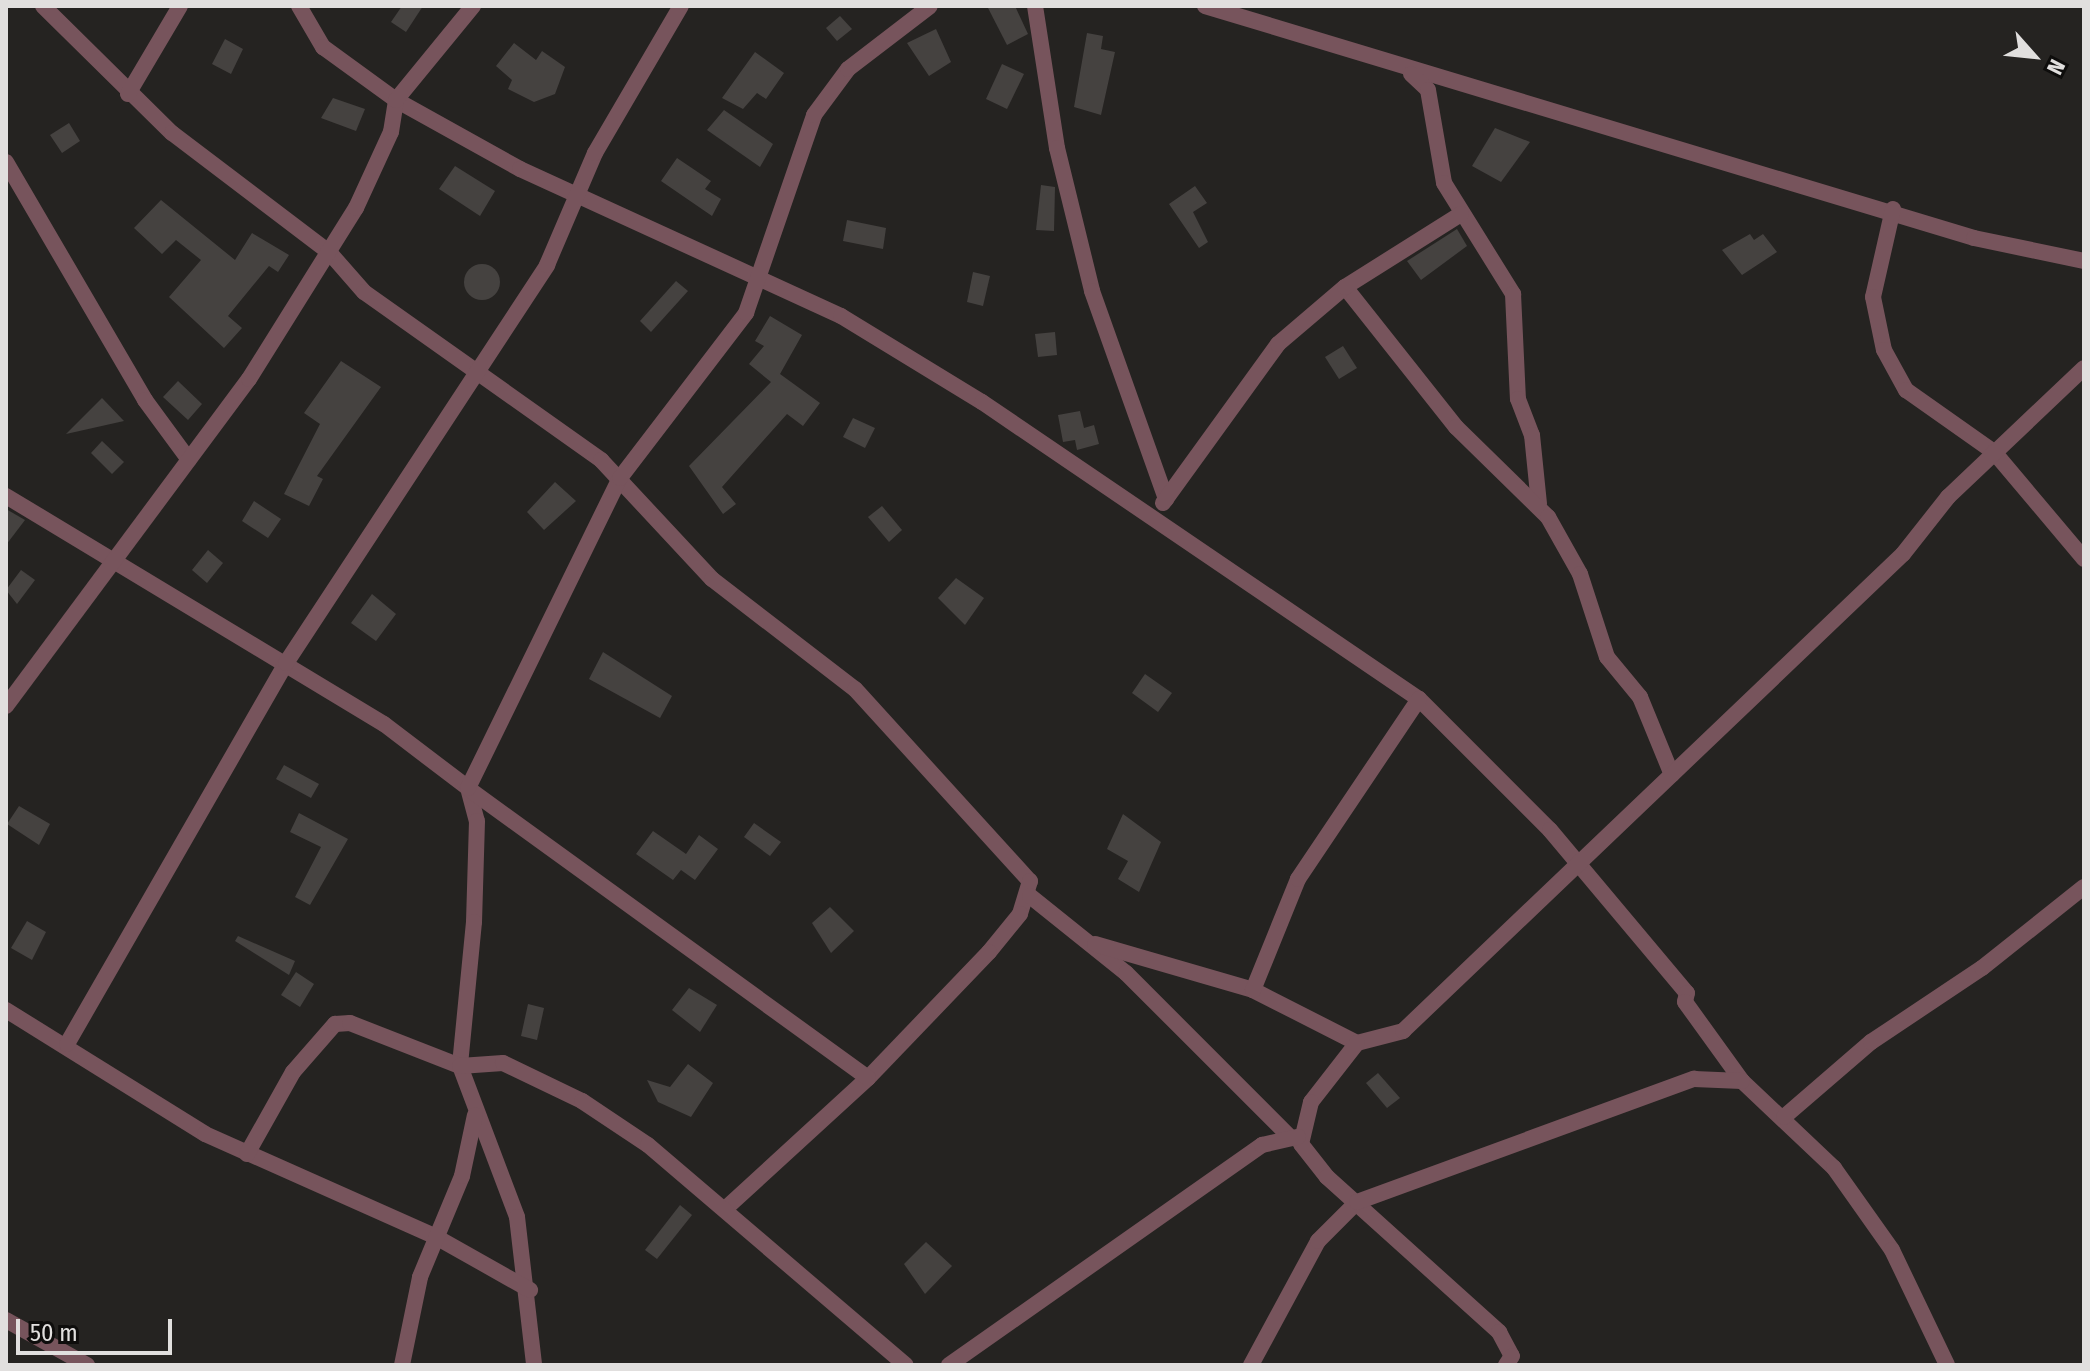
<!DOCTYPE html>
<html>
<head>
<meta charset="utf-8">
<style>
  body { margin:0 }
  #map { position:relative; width:2090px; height:1371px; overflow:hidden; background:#252321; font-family:"Fira Sans Condensed",sans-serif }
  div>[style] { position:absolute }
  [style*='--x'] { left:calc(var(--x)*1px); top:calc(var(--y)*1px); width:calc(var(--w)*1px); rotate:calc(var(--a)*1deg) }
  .building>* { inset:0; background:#454240 }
  .round { border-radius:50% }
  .minor>* { height:16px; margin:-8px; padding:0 8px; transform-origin:8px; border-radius:8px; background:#77545c }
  span { translate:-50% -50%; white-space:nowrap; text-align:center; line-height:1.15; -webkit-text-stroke:8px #0e0d0c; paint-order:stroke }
  .frame { position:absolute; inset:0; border:8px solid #e1dfde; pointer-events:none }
  .north { position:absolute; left:1994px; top:16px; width:80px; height:80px; -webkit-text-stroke:6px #0e0d0c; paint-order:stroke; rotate:117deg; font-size:22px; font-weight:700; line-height:32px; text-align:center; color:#e1dfde }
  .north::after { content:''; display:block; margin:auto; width:28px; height:36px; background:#e1dfde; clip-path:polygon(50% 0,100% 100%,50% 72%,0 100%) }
  .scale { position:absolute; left:16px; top:1319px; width:156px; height:36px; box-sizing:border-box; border:4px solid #e1dfde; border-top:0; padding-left:10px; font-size:24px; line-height:28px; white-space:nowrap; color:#e1dfde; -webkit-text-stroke:6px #0e0d0c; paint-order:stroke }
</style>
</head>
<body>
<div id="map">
  <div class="building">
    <i style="clip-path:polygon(402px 6px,423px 6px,406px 32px,391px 22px)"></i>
    <i style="clip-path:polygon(987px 6px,1015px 6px,1028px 34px,1007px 45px)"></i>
    <i style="clip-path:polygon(840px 16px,852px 29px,837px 41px,826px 28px)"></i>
    <i style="clip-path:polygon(936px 29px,951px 62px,929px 76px,907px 43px)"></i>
    <i style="clip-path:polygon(1087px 33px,1103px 36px,1101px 49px,1115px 52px,1101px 115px,1074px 107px)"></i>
    <i style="clip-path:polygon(225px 39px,243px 49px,231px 74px,212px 64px)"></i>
    <i style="clip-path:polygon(514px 43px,536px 60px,542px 51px,565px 67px,555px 94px,534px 102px,508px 89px,512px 80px,496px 66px)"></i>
    <i style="clip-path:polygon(755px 52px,784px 73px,766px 99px,757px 93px,743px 109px,722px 98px)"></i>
    <i style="clip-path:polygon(1002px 64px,1024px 74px,1007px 109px,986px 99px)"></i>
    <i style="clip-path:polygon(333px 98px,365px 109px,356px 131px,321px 118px)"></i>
    <i style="clip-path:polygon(724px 110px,773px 144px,760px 167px,707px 130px)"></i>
    <i style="clip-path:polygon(69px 123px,80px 141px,62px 153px,50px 135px)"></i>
    <i style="clip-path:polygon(1495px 128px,1530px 142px,1501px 182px,1472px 166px)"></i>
    <i style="clip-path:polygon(677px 158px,711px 181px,705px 189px,721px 199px,712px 216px,661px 181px)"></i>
    <i style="clip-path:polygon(455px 166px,495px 191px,480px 216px,439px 189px)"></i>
    <i style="clip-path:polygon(1041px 185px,1055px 187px,1054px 231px,1036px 230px)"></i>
    <i style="clip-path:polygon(1195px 186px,1207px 203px,1193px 212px,1208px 242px,1199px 248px,1169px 204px)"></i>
    <i style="clip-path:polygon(161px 200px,235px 260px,252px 233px,289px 255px,278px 272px,269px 266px,228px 316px,242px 328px,224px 348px,169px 297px,201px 260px,176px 240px,162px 254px,134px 228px)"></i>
    <i style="clip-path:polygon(847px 220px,886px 228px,883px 249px,843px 241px)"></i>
    <i style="clip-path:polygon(1457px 229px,1467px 246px,1421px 280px,1407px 261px)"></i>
    <i style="clip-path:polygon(1750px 234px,1754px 240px,1763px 234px,1777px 252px,1742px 275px,1722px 250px)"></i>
    <i class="round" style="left:464px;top:264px;width:36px;height:36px"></i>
    <i style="clip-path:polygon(973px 272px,990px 276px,983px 306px,967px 302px)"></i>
    <i style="clip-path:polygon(676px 281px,688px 291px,651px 332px,640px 321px)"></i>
    <i style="clip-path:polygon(770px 316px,802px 335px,780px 374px,820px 403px,803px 426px,787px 414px,722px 487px,736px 504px,723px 514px,689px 466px,771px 382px,749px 364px,764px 346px,755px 341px)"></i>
    <i style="clip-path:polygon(1055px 332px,1057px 355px,1038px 357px,1035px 334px)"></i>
    <i style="clip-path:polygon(1343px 346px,1357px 368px,1339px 379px,1325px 357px)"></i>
    <i style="clip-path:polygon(341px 361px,381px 387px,317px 476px,323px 479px,309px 506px,284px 494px,320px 424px,304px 413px)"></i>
    <i style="clip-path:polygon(178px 381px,202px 404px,188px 420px,163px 397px)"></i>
    <i style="clip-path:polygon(102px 398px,124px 421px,66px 434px)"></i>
    <i style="clip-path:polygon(1080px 411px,1084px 428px,1094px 425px,1099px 444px,1077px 450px,1075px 440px,1063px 442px,1058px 415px)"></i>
    <i style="clip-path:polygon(853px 418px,875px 428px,865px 448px,843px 437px)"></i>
    <i style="clip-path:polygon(102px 441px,124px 462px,112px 474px,91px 453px)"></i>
    <i style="clip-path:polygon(555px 482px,576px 501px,544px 530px,527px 512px)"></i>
    <i style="clip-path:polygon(254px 501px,281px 519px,268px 538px,242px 521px)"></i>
    <i style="clip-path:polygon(882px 506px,902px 530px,889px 542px,868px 517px)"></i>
    <i style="clip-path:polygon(6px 509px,25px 520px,6px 545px)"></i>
    <i style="clip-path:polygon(208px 550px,223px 563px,207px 583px,192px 570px)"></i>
    <i style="clip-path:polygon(21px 570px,35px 580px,17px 604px,6px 590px)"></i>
    <i style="clip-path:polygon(956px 578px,984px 598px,965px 625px,938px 598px)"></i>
    <i style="clip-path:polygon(372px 594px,396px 614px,376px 641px,351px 623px)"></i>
    <i style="clip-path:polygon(603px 652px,672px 696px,660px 718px,589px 679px)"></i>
    <i style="clip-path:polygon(1145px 674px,1172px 693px,1158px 712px,1132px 693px)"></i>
    <i style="clip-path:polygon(284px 765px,319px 784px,311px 798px,276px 779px)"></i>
    <i style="clip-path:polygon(19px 806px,50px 824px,39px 845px,7px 824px)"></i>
    <i style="clip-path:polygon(299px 813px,348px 839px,310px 905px,295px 897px,321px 847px,290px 832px)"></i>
    <i style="clip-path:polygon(1123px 814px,1161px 842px,1139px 892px,1118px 879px,1128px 861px,1107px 849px)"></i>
    <i style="clip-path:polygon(754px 823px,781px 842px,770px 856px,744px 837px)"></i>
    <i style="clip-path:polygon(653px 831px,686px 854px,699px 835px,718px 849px,695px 880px,681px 870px,673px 880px,636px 854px)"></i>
    <i style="clip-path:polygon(830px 907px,854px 931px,831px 953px,812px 923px)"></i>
    <i style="clip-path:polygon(27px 921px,46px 932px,32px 960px,11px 948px)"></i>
    <i style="clip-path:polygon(238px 936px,295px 961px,289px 975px,235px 941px)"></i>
    <i style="clip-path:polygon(296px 972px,314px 984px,300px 1007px,281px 995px)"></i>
    <i style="clip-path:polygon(689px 988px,717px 1005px,700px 1032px,672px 1010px)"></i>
    <i style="clip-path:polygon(528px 1004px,544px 1008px,537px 1040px,521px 1036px)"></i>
    <i style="clip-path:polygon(688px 1064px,713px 1083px,691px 1117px,658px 1102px,647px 1080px,670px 1087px)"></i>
    <i style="clip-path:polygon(1378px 1073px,1400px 1098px,1387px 1108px,1366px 1083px)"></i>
    <i style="clip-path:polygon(680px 1205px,692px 1215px,657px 1259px,645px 1250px)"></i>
    <i style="clip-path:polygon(926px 1242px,952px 1266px,925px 1294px,904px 1264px)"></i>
  </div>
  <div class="minor">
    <i style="--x:43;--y:6;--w:181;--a:44.6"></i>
    <i style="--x:172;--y:133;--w:197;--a:37.2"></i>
    <i style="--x:329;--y:252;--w:53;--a:48.8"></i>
    <i style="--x:364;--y:292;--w:291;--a:35.3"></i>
    <i style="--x:601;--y:460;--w:163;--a:47"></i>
    <i style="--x:712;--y:579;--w:180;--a:37.6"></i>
    <i style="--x:855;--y:689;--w:260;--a:47.7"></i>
    <i style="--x:1030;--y:881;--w:34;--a:107"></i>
    <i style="--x:1020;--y:914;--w:49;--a:129.2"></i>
    <i style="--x:989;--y:952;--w:175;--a:133.8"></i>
    <i style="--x:868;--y:1078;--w:193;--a:137.5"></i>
    <i style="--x:299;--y:6;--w:48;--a:59.7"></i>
    <i style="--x:323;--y:47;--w:90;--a:36"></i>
    <i style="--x:396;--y:100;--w:142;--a:29.1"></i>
    <i style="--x:520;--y:169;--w:353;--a:24.6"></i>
    <i style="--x:841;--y:316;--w:165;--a:31.4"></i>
    <i style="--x:982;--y:402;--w:528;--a:34.2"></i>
    <i style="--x:1419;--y:699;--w:185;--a:45"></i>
    <i style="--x:1550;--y:830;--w:213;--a:50"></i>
    <i style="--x:1687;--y:993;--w:9;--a:103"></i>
    <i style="--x:1685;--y:1002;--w:97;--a:54.2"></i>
    <i style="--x:1742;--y:1081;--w:127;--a:43.4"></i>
    <i style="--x:1834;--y:1168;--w:100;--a:54.7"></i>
    <i style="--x:1892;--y:1250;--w:127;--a:64.4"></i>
    <i style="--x:1035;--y:6;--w:144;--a:81.2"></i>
    <i style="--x:1057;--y:148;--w:147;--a:76.2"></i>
    <i style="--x:1092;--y:291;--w:221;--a:70.4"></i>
    <i style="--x:1205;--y:6;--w:803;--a:16.79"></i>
    <i style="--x:1974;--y:238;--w:112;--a:11.8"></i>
    <i style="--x:1411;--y:74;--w:23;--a:43"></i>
    <i style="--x:1428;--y:90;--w:94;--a:80.2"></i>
    <i style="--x:1444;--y:183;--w:131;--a:58.1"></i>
    <i style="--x:1513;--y:294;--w:105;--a:87.3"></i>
    <i style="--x:1518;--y:399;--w:39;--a:69"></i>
    <i style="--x:1532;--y:435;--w:69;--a:84.2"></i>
    <i style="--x:128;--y:94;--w:102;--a:-59.4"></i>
    <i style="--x:6;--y:162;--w:276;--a:59.7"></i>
    <i style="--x:145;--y:400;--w:74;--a:53.7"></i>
    <i style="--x:1893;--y:209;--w:90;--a:102.8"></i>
    <i style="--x:1873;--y:297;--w:54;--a:78.3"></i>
    <i style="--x:1884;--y:350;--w:46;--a:61.2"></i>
    <i style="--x:1906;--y:390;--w:108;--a:35.2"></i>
    <i style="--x:1994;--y:452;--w:140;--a:49.9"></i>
    <i style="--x:1345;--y:287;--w:179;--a:51.6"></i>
    <i style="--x:1456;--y:427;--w:129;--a:44.4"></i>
    <i style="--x:1548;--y:517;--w:65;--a:60.7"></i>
    <i style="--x:1580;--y:574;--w:87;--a:72"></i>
    <i style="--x:1607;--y:657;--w:52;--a:50.5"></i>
    <i style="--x:1640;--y:697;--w:84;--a:67.7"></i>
    <i style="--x:6;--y:496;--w:441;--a:31.1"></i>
    <i style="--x:384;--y:724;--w:106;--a:37.3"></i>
    <i style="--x:468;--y:788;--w:34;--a:75"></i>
    <i style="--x:477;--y:821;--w:101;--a:91.7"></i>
    <i style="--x:474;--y:922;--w:145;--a:95.6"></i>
    <i style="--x:460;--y:1066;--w:161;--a:69.3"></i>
    <i style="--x:517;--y:1217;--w:149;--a:83.4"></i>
    <i style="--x:1163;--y:503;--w:196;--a:-54.1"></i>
    <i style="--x:1278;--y:344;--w:88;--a:-40.4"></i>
    <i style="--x:1345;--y:287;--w:137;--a:-32.2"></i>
    <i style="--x:6;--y:706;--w:407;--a:-53.4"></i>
    <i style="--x:249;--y:379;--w:202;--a:-58"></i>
    <i style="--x:356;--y:208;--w:84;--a:-65.3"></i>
    <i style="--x:391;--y:132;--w:32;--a:-81"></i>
    <i style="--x:396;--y:100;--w:122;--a:-50.7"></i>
    <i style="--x:1030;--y:896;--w:123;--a:38.7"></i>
    <i style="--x:1126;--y:973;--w:232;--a:45"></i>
    <i style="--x:1095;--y:944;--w:165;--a:16.2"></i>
    <i style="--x:1253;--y:990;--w:117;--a:27"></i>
    <i style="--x:1357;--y:1043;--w:48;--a:-14.6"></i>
    <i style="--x:1403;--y:1031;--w:691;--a:-43.65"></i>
    <i style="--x:1903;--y:554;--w:73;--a:-51.7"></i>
    <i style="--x:1948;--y:497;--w:187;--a:-43.5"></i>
    <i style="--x:1253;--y:990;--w:120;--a:-67.9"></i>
    <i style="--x:1298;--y:879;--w:217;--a:-56.1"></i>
    <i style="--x:6;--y:1010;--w:234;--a:31.9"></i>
    <i style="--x:205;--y:1134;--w:253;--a:24"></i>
    <i style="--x:436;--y:1237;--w:108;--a:29.4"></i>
    <i style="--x:1357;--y:1043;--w:75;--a:127.9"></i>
    <i style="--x:1311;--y:1102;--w:43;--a:103.4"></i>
    <i style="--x:1301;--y:1144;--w:42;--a:51.8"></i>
    <i style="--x:1327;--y:1177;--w:232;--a:42"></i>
    <i style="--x:1499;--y:1332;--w:27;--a:62"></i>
    <i style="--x:1512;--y:1356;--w:11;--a:124"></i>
    <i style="--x:67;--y:1044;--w:439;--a:-60.1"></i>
    <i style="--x:286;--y:663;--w:476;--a:-56.7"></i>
    <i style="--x:547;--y:265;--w:122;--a:-66.8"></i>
    <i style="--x:595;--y:153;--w:170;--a:-59.7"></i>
    <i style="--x:868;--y:1078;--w:494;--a:-144.1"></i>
    <i style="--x:468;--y:788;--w:345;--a:-63.9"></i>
    <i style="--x:620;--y:478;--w:208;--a:-52.6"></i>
    <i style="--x:746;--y:313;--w:209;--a:-71"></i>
    <i style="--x:814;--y:115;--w:57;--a:-53.5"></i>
    <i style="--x:848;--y:69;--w:103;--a:-37.5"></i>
    <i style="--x:1784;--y:1117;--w:115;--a:-40.8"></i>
    <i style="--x:1871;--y:1042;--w:133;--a:-33.7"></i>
    <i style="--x:1982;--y:968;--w:130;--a:-38.5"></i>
    <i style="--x:247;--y:1154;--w:94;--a:-60.7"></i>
    <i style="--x:293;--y:1072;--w:64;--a:-48.8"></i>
    <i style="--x:335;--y:1024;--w:15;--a:-4"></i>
    <i style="--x:350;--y:1023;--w:118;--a:21.4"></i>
    <i style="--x:460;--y:1066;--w:43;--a:-4"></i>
    <i style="--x:503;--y:1063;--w:88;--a:25.7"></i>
    <i style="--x:582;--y:1101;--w:79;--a:33.7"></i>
    <i style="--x:648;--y:1145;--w:339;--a:40.5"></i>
    <i style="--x:6;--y:1320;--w:93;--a:29.1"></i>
    <i style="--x:402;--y:1365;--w:90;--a:-78.4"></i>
    <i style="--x:420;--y:1277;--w:109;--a:-67.4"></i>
    <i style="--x:462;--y:1176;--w:62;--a:-78"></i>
    <i style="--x:949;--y:1365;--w:383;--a:-35.1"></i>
    <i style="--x:1262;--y:1145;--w:37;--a:-13"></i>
    <i style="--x:1251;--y:1365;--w:141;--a:-61.6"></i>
    <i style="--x:1318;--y:1241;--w:55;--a:-45"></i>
    <i style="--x:1357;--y:1202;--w:359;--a:-20.1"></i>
    <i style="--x:1694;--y:1079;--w:48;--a:2.4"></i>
  </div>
  <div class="frame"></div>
  <div class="north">N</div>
  <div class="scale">50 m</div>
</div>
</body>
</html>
